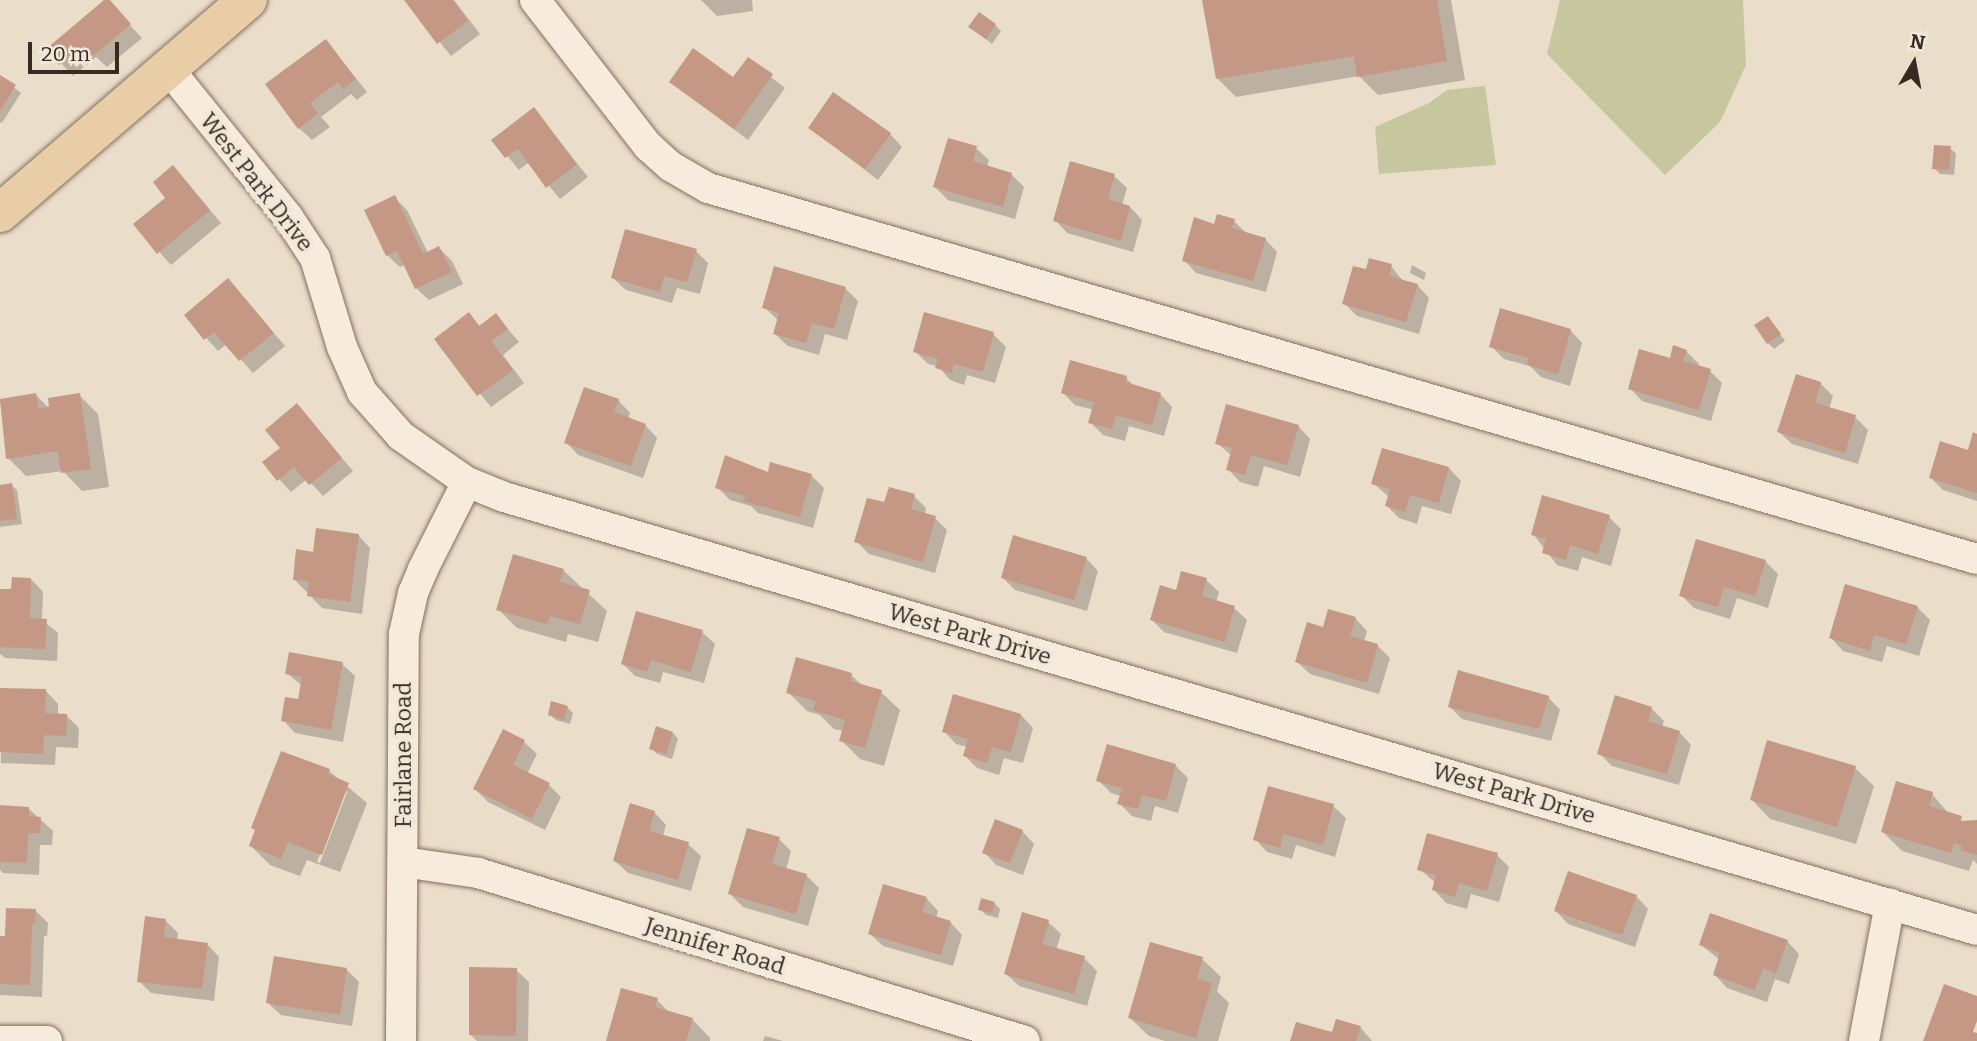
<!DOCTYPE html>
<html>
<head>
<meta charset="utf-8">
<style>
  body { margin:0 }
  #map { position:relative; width:1977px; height:1041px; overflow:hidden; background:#eaddca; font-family:Bitter,serif }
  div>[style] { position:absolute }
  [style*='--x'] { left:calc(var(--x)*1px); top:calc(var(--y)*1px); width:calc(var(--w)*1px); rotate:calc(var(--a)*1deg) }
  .green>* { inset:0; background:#c7c79f }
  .shadow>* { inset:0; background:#0003 }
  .building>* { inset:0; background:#c49885 }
  .roads { filter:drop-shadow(0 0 2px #857060) drop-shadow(0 0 2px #857060) }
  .street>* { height:30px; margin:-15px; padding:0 15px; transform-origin:15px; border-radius:15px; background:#f6ebdd }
  .primary>* { height:38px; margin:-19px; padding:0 19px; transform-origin:19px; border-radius:19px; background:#e8cda7 }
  span { translate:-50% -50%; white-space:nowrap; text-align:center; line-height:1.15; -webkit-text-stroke:7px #f2e8d9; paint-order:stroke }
  .street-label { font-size:23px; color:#372a22 }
  .north { position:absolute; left:1879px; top:28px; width:70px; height:70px; -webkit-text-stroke:5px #f2e8d9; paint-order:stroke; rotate:10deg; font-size:19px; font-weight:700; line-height:28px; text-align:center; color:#372a22 }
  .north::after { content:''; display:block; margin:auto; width:24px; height:32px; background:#372a22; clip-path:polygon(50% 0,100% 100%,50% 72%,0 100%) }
  .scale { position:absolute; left:28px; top:42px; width:91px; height:32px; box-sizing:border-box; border:4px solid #372a22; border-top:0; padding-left:9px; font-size:21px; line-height:24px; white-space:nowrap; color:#372a22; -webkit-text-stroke:5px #f2e8d9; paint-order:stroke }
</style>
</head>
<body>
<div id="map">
  <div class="green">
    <i style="clip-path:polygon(1560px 0,1743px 0,1746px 65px,1720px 122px,1665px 175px,1547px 54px)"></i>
    <i style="clip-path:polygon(1485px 86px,1496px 165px,1379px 174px,1375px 127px,1429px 103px,1447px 90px)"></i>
  </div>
  <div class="shadow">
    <i style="clip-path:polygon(106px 0,142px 38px,107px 67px,96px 57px,73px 76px,48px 49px)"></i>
    <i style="clip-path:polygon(406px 0,454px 0,480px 34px,451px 56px)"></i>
    <i style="clip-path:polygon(701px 0,752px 0,753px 11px,717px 16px)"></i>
    <i style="clip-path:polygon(1204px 0,1451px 0,1465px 80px,1378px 95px,1359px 76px,1236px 97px,1217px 78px)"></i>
    <i style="clip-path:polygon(995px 25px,1001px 31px,992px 44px,970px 27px)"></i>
    <i style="clip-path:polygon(326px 41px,367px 92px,357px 100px,351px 94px,321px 117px,330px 127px,312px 140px,299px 128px)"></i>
    <i style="clip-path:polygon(748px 59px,785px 88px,748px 140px,671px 82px,734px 80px)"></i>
    <i style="clip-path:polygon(0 77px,21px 93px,2px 123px,0 122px)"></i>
    <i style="clip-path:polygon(534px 110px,588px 177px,560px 199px,529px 162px,519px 170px,494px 140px)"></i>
    <i style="clip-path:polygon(810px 128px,890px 134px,902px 147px,878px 180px)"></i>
    <i style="clip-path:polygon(976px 148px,989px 160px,987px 167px,1012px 175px,1024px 187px,1015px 219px,948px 200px,935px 187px)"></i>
    <i style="clip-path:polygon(1950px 148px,1956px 154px,1954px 175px,1940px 174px,1934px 168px)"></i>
    <i style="clip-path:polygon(173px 167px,221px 223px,171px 265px,135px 225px,168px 198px)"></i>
    <i style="clip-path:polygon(1114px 176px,1127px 188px,1122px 205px,1130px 207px,1142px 220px,1133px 252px,1067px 233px,1055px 220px)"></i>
    <i style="clip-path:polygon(394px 197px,407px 210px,428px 253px,439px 248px,452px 261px,463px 284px,429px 300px,416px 288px,405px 265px,400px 267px,387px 255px)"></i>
    <i style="clip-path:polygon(1234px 221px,1246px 233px,1265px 239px,1277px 252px,1266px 292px,1196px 273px,1184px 260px,1215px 226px)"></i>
    <i style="clip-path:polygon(696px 251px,708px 263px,700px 294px,677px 288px,672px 303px,626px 290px,613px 278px)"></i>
    <i style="clip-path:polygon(1412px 265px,1426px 273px,1424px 280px,1410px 273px)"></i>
    <i style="clip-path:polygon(1391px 266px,1403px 281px,1417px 285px,1429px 298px,1419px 334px,1357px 316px,1344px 303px,1367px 272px)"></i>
    <i style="clip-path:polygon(228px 280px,285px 346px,253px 373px,227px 344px,218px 351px,186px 315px)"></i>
    <i style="clip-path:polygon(845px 288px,858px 301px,847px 340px,825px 334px,819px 355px,788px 346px,775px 334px,779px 321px,764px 307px)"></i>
    <i style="clip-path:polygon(469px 315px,481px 327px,496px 315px,519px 342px,503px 355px,524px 383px,491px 407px,436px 339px)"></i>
    <i style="clip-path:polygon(1773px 324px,1785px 341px,1774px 349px,1768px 343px)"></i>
    <i style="clip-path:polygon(1570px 330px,1582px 343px,1570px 386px,1541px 377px,1530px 366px,1504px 359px,1491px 346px)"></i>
    <i style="clip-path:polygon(993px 334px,1006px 347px,995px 383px,967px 375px,964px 385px,950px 380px,938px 366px,928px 364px,915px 351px)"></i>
    <i style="clip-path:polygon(1686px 351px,1699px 364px,1698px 367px,1710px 371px,1722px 383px,1711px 421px,1642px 401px,1630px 388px)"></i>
    <i style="clip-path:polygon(1126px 378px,1135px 387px,1160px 394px,1172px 407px,1164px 436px,1129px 426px,1125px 441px,1103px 435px,1090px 422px,1094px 410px,1075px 405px,1063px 393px)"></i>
    <i style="clip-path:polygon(1820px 383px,1833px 396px,1829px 409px,1855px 417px,1868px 430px,1858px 464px,1792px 444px,1779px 432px)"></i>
    <i style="clip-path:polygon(36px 395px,49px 408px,79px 395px,98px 414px,109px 487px,82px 491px,63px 471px,26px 476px,8px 458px,0 401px)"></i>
    <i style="clip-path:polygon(618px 400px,630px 413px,628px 419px,645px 425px,657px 438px,643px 478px,578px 455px,566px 442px)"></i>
    <i style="clip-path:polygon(297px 405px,353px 471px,323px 496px,307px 479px,291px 492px,279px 479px,283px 448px)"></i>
    <i style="clip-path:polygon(1298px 426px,1310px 439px,1300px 477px,1264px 466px,1258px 487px,1240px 482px,1228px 469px,1232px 456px,1217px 443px)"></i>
    <i style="clip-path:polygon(1977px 436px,1977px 501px,1943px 490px,1931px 478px,1969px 452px)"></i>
    <i style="clip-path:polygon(772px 464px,812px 476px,824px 488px,813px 528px,758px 513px,751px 506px,730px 500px,717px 487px,769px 474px)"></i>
    <i style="clip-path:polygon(1449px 468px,1461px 481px,1451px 514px,1422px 506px,1417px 524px,1399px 518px,1387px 506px,1389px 497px,1373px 483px)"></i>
    <i style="clip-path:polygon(11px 485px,17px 490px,22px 524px,0 527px,0 486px)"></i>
    <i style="clip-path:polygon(914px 496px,926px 508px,925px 515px,935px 518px,947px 530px,935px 573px,869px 554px,856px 541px,885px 504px)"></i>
    <i style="clip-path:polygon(1609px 517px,1621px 529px,1611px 566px,1582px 557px,1578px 571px,1557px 565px,1533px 534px)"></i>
    <i style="clip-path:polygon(358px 535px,370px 548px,362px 614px,322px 608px,294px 579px,315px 554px)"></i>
    <i style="clip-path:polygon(1086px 558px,1098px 571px,1087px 611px,1015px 590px,1003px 578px)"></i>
    <i style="clip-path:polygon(1765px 561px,1778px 574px,1768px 608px,1737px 598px,1730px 619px,1694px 608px,1681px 595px)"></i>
    <i style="clip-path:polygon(563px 570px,607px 611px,598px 642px,568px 634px,566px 642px,517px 628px,498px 609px)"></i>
    <i style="clip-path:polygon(31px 579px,43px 592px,42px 620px,58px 633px,57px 661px,5px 658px,0 654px,0 590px,13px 591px)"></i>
    <i style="clip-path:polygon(1206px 580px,1219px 592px,1216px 602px,1234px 608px,1247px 620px,1237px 653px,1164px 632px,1152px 620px,1177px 592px)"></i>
    <i style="clip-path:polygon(1917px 607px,1930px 620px,1919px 656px,1887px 646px,1882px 662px,1843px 651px,1831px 638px)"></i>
    <i style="clip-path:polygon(1355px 618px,1367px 631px,1364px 642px,1377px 645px,1390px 658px,1379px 694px,1310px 674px,1297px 662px,1325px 629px)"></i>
    <i style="clip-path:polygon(702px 632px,715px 644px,704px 683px,663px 672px,660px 683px,635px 676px,623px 664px)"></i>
    <i style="clip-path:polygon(342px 664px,355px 676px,343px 742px,295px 733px,283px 720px,299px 701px,302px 686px,287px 673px)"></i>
    <i style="clip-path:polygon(851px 675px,863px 686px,881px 692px,900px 710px,884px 766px,860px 759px,841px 740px,844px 731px,834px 729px,820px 715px,807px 711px,788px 692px)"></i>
    <i style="clip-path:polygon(0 689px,46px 691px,58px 704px,58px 716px,67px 716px,79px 728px,78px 748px,56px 747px,55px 765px,1px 763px)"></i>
    <i style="clip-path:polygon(1548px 697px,1560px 710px,1551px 741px,1462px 719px,1449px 706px)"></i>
    <i style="clip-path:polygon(567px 707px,573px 713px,570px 724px,556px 720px,550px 715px)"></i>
    <i style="clip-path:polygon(1651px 708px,1664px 721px,1662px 727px,1679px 732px,1691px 745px,1679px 785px,1612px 766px,1599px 753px)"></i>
    <i style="clip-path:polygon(1021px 715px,1033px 728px,1023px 763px,1004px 758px,999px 775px,977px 768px,965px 756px,968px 747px,956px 744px,944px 731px)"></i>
    <i style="clip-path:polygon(504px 732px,524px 742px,537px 754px,527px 774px,549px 785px,561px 797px,545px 830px,488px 802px,475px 789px)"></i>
    <i style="clip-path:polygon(673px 733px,678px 739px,672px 759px,657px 754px,651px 748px)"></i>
    <i style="clip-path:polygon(1175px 765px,1188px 778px,1178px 813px,1155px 806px,1151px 821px,1132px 816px,1119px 803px,1121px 796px,1111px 793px,1098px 780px)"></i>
    <i style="clip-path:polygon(1855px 768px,1874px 786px,1856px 844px,1770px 819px,1752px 800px)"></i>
    <i style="clip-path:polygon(evenodd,329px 771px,367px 803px,340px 872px,307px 860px,300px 876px,270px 865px,251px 846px,329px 771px,345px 789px,347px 792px,320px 863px,317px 862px,345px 789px)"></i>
    <i style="clip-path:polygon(1932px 794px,1950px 815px,1967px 824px,1971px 820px,1977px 822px,1977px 864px,1973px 860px,1969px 871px,1902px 851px,1883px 832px)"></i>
    <i style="clip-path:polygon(1333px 806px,1346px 818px,1335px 857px,1296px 845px,1292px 859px,1267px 852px,1255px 839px)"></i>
    <i style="clip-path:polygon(0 807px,28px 808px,53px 831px,52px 845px,40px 845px,39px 875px,3px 873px,0 870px)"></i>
    <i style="clip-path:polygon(654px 812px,666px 825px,663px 836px,688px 844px,701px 856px,691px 891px,628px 873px,615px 861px)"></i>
    <i style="clip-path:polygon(1022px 831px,1034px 844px,1023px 875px,996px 865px,984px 852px)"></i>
    <i style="clip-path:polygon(779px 839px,791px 851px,786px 870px,807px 876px,819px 888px,808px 926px,743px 907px,730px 894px)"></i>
    <i style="clip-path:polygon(1497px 855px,1509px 867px,1499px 902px,1471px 894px,1467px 909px,1446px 903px,1434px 890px,1436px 883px,1419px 869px)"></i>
    <i style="clip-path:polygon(1636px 896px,1648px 909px,1635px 947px,1568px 924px,1556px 911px)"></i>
    <i style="clip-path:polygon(926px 898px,938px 911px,936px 918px,950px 922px,962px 935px,953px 966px,883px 946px,870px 934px)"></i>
    <i style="clip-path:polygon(994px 903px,1000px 909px,998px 918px,986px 915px,980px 909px)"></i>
    <i style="clip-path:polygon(35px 910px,48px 923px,47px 936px,44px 936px,42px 997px,0 995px,0 938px,7px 938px)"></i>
    <i style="clip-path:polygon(165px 920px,178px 933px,177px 941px,207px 944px,219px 957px,214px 1001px,151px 993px,139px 981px)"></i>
    <i style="clip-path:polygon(1048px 922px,1061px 934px,1056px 950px,1084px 958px,1097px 971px,1087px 1006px,1019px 986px,1006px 974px)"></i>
    <i style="clip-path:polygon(1787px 941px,1799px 954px,1789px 984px,1775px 979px,1767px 1002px,1727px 988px,1715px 975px,1720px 960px,1701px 945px)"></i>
    <i style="clip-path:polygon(1202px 959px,1221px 977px,1217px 991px,1229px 1003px,1218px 1041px,1165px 1041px,1149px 1036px,1130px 1018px)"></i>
    <i style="clip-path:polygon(347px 970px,359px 982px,352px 1026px,281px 1015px,268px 1003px)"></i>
    <i style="clip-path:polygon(516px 970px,529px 982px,528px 1041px,477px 1041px,471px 1035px)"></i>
    <i style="clip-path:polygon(657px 1000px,670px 1013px,692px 1019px,710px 1038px,710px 1041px,608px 1041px)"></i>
    <i style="clip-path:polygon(1360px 1027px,1372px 1041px,1292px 1041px)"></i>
    <i style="clip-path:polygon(765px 1036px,783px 1041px,763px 1041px)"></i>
  </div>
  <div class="building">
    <i style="clip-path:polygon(104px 0,110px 0,131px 24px,93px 56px,84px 45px,59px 65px,46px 49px)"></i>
    <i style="clip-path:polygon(404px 0,453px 0,468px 21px,437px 44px)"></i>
    <i style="clip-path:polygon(1202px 0,1437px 0,1447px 61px,1357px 77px,1354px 56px,1216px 79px)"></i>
    <i style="clip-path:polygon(979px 12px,996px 24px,986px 39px,968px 27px)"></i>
    <i style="clip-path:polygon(326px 39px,356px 79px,343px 89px,338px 82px,310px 103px,318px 113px,298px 129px,265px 84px)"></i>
    <i style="clip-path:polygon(693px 48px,733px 77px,748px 57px,773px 74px,734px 129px,669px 82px)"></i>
    <i style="clip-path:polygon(0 75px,16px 85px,0 111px)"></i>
    <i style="clip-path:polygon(833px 92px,891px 133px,865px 169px,808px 128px)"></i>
    <i style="clip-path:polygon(534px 107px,577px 164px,546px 188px,518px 149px,505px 158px,491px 140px)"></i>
    <i style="clip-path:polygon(948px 138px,977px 146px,973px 161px,1012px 173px,1003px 207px,933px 187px)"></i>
    <i style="clip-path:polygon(1934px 145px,1951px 146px,1949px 170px,1932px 169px)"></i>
    <i style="clip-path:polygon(1070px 161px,1115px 174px,1108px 199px,1130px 206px,1121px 241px,1053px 221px)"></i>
    <i style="clip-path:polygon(173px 165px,210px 210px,157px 254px,133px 224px,165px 198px,153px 182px)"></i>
    <i style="clip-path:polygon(395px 195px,423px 254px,439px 246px,452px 272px,415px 289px,397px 251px,386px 256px,364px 210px)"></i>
    <i style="clip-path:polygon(1217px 214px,1235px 219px,1232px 228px,1266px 238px,1253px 281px,1182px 261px,1194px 217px,1214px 224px)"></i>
    <i style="clip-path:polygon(625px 229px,697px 249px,687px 282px,664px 276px,660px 292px,611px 278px)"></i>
    <i style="clip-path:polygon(1369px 258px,1392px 264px,1389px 276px,1418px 284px,1406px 322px,1342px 304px,1353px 266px,1366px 269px)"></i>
    <i style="clip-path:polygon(774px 266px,846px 287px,834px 329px,812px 323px,806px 343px,773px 334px,779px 313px,762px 308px)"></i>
    <i style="clip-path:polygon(228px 278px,274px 333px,239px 361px,214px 332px,204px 340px,184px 315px)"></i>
    <i style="clip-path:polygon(1500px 308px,1571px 329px,1558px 374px,1527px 365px,1529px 358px,1489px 347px)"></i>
    <i style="clip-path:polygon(469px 312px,479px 326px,496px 313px,508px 329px,491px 341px,513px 370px,477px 396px,434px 339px)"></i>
    <i style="clip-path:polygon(924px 312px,994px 332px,983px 372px,954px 364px,952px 373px,935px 368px,938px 359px,913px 352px)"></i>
    <i style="clip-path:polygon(1768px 316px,1781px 334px,1767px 344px,1754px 325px)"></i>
    <i style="clip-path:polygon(1673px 345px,1687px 350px,1683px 361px,1711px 369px,1699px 410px,1628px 389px,1639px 349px,1670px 358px)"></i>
    <i style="clip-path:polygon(1070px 360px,1127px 376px,1126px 382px,1161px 393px,1152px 425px,1116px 415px,1112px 429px,1088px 423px,1094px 402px,1061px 393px)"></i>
    <i style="clip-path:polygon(1796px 374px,1821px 382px,1815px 403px,1856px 415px,1845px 453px,1777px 432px)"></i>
    <i style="clip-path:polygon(584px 387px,619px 399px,614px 412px,646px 424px,631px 466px,564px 443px)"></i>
    <i style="clip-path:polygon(36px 393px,38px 408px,49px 407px,48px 398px,80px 393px,91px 469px,61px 473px,58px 451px,6px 459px,0 399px)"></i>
    <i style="clip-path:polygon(297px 403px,342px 458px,309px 485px,294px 467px,277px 481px,262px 462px,280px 448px,265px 430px)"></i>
    <i style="clip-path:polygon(1226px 404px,1299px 425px,1287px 465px,1251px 455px,1245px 475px,1226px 470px,1232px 448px,1215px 444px)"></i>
    <i style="clip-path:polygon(1973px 432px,1977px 434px,1977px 493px,1929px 478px,1940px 441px,1968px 450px)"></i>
    <i style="clip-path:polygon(1382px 448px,1449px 467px,1439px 503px,1410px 495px,1405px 512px,1385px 506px,1390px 489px,1371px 484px)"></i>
    <i style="clip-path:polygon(725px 455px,768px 472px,770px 462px,812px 474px,800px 517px,743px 501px,745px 496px,715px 488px)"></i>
    <i style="clip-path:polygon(12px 483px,17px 519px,0 521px,0 485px)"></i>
    <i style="clip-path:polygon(889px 487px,915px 494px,911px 509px,936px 516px,923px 562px,854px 542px,867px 498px,884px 502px)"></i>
    <i style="clip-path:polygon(1542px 495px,1610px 515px,1598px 554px,1570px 545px,1566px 560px,1542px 553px,1546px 539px,1531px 535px)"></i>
    <i style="clip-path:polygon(316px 528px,359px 534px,350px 602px,307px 596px,309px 581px,293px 580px,296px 549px,313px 552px)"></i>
    <i style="clip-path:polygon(1013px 535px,1087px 557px,1074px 600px,1001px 578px)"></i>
    <i style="clip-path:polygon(1696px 539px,1766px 560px,1755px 596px,1724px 587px,1718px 607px,1679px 596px)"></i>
    <i style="clip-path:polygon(513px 554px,564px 569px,560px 582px,590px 590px,580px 624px,550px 616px,547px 624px,496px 610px)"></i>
    <i style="clip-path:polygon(1181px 571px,1207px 578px,1202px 596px,1235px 606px,1225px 642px,1150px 620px,1160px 585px,1176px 590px)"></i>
    <i style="clip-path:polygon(12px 577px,31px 578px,30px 618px,47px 619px,45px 649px,0 647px,0 589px,11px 589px)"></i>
    <i style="clip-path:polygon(1845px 584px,1918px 606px,1906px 644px,1874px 635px,1870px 651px,1829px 638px)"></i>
    <i style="clip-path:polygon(1328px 609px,1356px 617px,1350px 636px,1378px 644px,1367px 683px,1295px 662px,1307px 622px,1323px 627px)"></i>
    <i style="clip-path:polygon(636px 611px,703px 630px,691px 672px,651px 660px,647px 672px,621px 664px)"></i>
    <i style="clip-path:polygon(289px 652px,343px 662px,331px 730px,281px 721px,285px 697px,298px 699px,302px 677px,285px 674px)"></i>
    <i style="clip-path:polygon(796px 657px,852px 673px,850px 681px,882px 690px,865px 748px,839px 741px,845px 720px,813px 710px,816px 701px,786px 693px)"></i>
    <i style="clip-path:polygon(1458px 670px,1549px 696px,1539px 729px,1448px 707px)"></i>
    <i style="clip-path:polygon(0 688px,46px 689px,45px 713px,67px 714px,66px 736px,44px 735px,43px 754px,0 752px)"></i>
    <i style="clip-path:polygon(953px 694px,1021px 714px,1011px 752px,992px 747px,987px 763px,963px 756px,968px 739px,942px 732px)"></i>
    <i style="clip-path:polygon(1615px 695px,1652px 707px,1648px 721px,1680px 731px,1667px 774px,1597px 754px)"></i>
    <i style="clip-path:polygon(551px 701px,568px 706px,564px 720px,548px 715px)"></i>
    <i style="clip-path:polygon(656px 726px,673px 732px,666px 754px,649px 749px)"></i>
    <i style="clip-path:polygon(503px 729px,525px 740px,513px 765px,550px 783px,532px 819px,473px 789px)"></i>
    <i style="clip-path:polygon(1767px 740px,1856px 766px,1837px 827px,1750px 800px)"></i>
    <i style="clip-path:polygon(1107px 744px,1176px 764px,1166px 801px,1142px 795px,1138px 809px,1117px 804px,1122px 788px,1096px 781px)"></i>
    <i style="clip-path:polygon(281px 751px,330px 769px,328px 774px,349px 783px,322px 855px,288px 842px,281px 859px,249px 846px,255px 830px,251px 828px)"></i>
    <i style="clip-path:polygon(1896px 781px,1933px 792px,1929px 806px,1962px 816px,1961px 821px,1977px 820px,1977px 855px,1960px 850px,1962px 846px,1954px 843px,1951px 853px,1881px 832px)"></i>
    <i style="clip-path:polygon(1268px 786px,1334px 804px,1323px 845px,1283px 834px,1280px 848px,1253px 840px)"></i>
    <i style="clip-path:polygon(630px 803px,655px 811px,649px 831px,689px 842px,678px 880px,613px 861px)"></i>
    <i style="clip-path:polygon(0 805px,29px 807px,29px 816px,41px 817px,40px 833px,28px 833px,27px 863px,0 862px)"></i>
    <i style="clip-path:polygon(995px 819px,1023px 830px,1010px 863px,982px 853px)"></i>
    <i style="clip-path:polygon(747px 828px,780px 837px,772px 864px,807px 874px,796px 914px,728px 894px)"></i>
    <i style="clip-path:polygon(1427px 833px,1498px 853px,1487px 891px,1459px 883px,1455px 897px,1432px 890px,1436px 875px,1417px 870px)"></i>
    <i style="clip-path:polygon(1568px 871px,1637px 895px,1622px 935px,1554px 911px)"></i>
    <i style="clip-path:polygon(883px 884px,927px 897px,922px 912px,951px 921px,941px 955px,868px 934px)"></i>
    <i style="clip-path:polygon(981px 898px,995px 902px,992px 913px,978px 910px)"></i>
    <i style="clip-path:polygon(6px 908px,36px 909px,35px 924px,32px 924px,30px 985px,0 984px,0 936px,5px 936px)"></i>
    <i style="clip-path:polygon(1022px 912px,1049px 920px,1042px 944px,1085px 956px,1074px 994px,1004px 974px)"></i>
    <i style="clip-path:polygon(1710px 913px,1788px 940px,1776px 973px,1763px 968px,1755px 990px,1713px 975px,1720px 953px,1699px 945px)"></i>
    <i style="clip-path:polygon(145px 916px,166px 919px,164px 937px,208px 943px,202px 989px,137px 982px)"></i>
    <i style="clip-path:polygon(1150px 942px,1203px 957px,1197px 979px,1212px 983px,1196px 1038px,1128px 1018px)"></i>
    <i style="clip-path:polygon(274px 956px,347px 968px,340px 1015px,266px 1003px)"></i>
    <i style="clip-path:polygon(469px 967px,517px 968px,516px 1036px,469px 1035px)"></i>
    <i style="clip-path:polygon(1944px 984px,1977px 996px,1977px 1021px,1973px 1032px,1977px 1033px,1977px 1041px,1923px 1041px)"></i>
    <i style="clip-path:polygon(621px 988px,658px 998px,655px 1007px,693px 1018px,686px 1041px,606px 1041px)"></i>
    <i style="clip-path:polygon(1336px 1019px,1361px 1026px,1356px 1041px,1290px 1041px,1296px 1022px,1332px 1032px)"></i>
  </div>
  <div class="roads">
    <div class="street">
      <i style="--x:535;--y:0;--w:185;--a:52.3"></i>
      <i style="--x:648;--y:146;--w:30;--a:42"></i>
      <i style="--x:670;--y:166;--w:44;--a:30.1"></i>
      <i style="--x:708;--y:188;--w:1322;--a:16.3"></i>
      <i style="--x:167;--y:67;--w:193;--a:51.1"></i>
      <i style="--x:288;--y:217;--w:49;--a:56.6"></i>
      <i style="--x:315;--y:258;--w:93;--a:73.1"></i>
      <i style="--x:342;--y:347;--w:49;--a:66"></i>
      <i style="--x:362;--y:392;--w:59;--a:48.4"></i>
      <i style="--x:401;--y:436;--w:80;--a:34.9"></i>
      <i style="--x:467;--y:482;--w:40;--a:22"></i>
      <i style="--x:504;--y:497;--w:1535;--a:16.38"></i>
      <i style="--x:403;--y:862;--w:76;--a:8.3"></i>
      <i style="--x:478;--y:873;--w:572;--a:17.07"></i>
      <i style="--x:0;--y:1041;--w:47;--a:0"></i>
      <i style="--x:401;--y:1041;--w:407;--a:-89.6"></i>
      <i style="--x:404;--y:634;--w:42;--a:-77.6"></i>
      <i style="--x:413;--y:593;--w:26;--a:-67"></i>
      <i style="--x:423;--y:569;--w:97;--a:-63.2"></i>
      <i style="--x:1864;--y:1041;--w:140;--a:-79.3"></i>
    </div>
    <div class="primary">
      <i style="--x:0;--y:213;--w:327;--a:-40.7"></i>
    </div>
  </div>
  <div class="street-label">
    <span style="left:257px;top:182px;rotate:52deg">West Park Drive</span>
    <span style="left:970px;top:634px;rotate:16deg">West Park Drive</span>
    <span style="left:403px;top:755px;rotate:-90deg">Fairlane Road</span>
    <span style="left:1514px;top:793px;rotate:16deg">West Park Drive</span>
    <span style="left:715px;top:946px;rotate:17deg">Jennifer Road</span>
  </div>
  <div class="north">N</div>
  <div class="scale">20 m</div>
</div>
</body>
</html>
